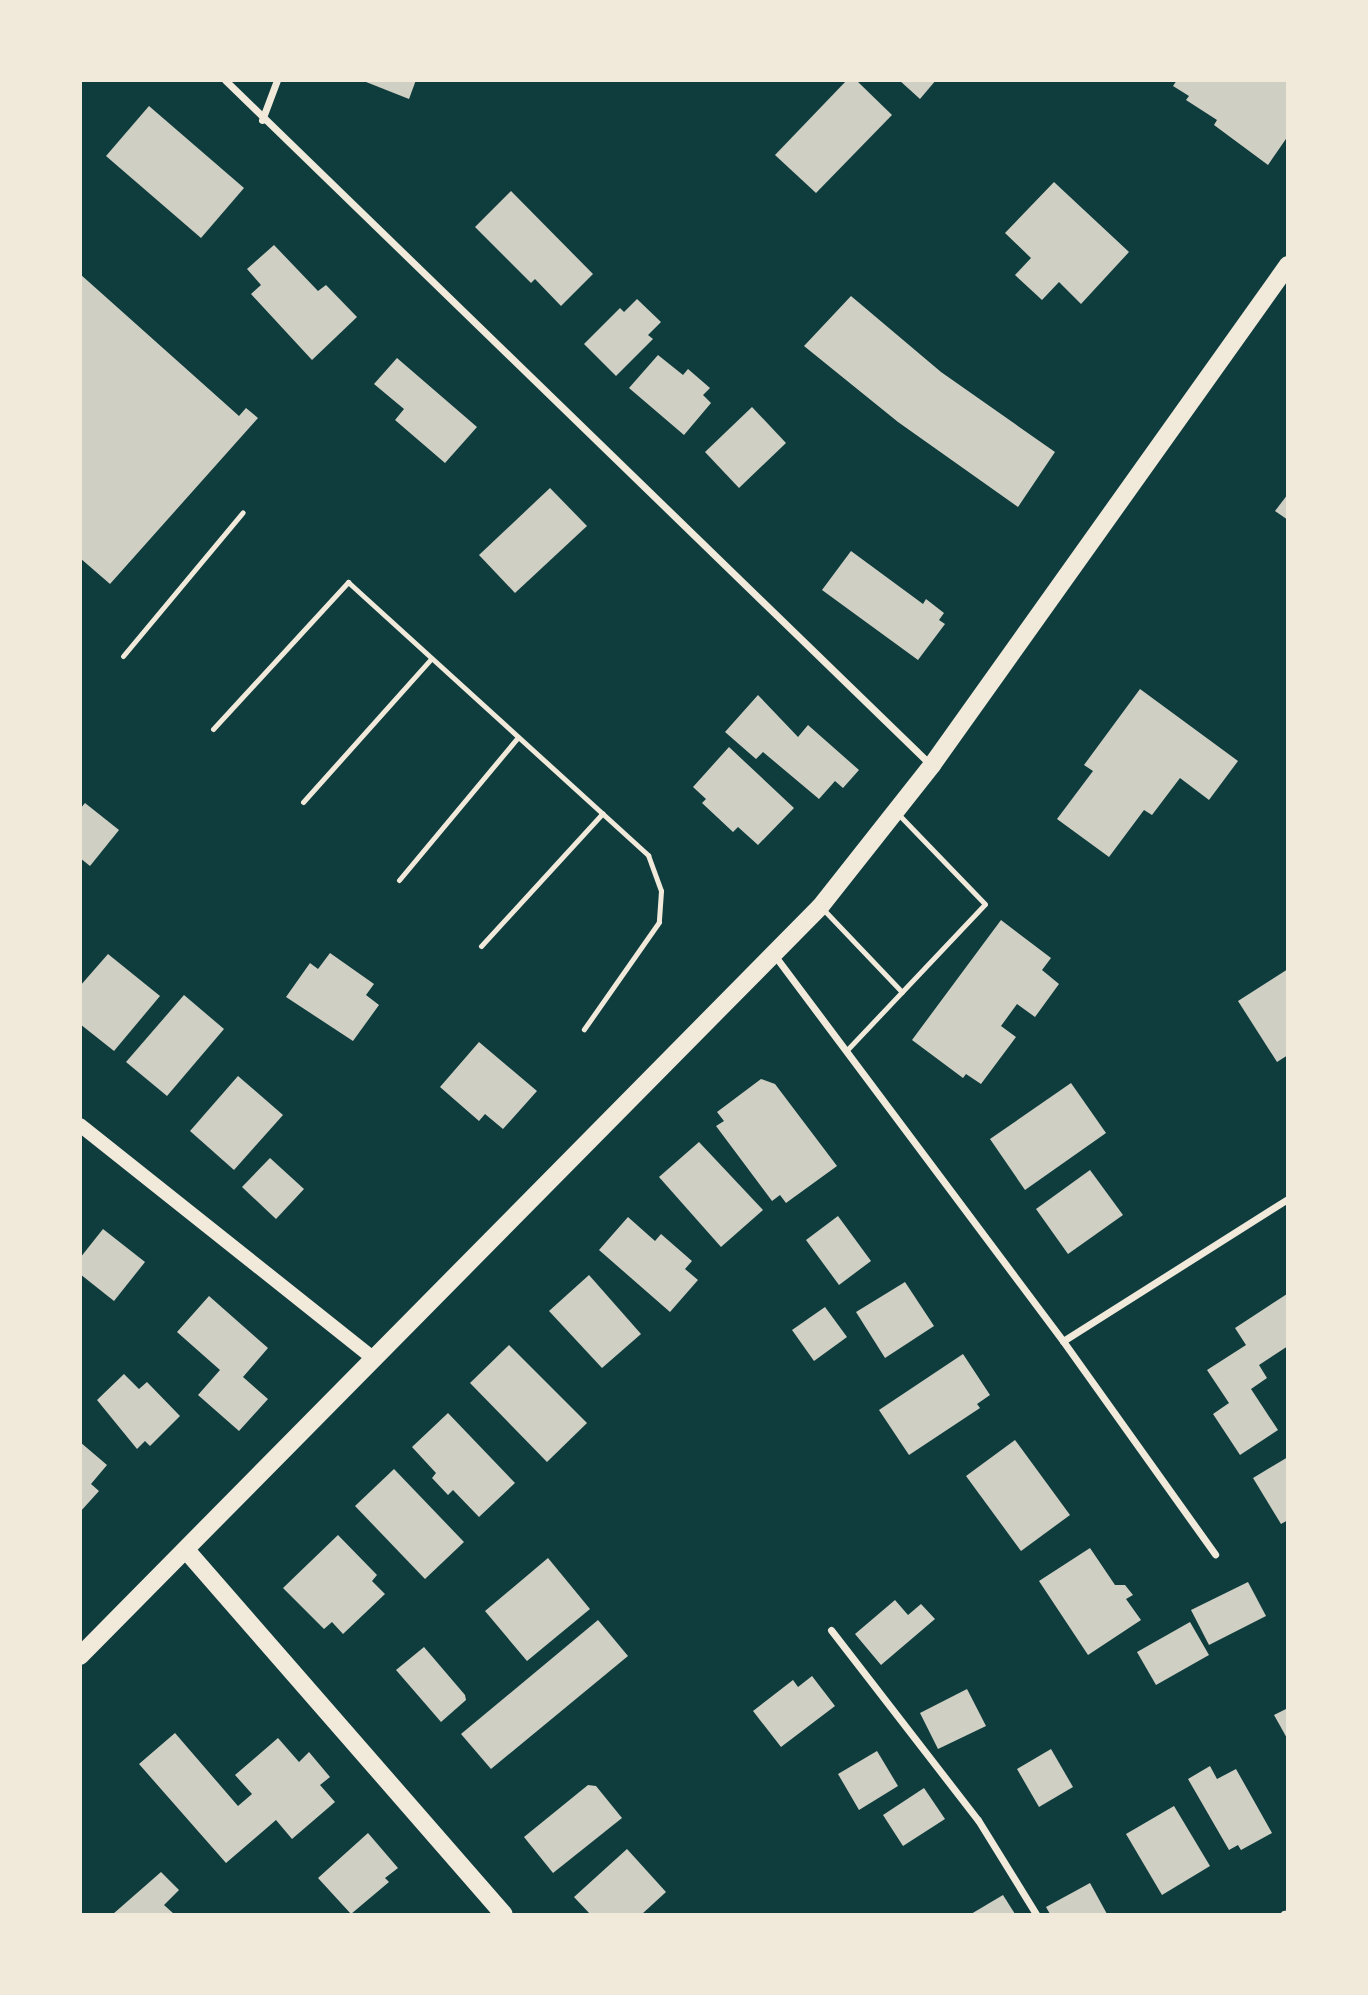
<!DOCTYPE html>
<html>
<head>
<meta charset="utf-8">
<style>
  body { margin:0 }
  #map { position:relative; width:1368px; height:1995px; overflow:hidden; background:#0f3d3e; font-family:Cabin,sans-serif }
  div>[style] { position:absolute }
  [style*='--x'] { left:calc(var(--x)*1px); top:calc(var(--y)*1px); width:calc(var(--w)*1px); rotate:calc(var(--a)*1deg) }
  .building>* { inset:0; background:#cfcfc3 }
  .service>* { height:5px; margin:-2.5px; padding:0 2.5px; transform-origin:2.5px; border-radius:2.5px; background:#f1e9da }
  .minor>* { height:7px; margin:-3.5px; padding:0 3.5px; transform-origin:3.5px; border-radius:3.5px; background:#f1e9da }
  .secondary>* { height:14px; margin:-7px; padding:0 7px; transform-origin:7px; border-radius:7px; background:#f1e9da }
  .primary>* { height:18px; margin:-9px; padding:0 9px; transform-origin:9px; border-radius:9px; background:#f1e9da }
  span { translate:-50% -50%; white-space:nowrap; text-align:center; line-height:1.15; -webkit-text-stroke:6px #f1e9da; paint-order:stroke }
  .frame { position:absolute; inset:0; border:82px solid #f1e9da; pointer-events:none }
</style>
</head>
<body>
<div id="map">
  <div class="building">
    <i style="clip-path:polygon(361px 80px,416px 80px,409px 99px)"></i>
    <i style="clip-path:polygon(847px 80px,856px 80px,892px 115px,816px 193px,775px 155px)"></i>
    <i style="clip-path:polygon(899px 80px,936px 80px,920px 99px)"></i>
    <i style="clip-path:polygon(1177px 80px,1288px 80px,1288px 136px,1268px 165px,1214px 125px,1217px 120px,1186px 100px,1189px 96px,1173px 86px)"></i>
    <i style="clip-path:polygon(149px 106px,244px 188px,201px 238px,106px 156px)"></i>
    <i style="clip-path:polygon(1054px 182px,1129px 252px,1081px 304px,1059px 282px,1042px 300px,1015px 275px,1031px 258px,1005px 233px)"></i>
    <i style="clip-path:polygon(511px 191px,593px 274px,561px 306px,535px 279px,531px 283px,475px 227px)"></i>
    <i style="clip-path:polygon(274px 245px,318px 291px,326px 285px,357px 317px,312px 360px,251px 294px,261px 285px,247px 269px)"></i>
    <i style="clip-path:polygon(80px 274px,239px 416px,246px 408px,258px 418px,110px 584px,80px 558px)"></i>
    <i style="clip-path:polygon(851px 296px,941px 372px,1055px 452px,1018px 507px,898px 422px,804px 346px)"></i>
    <i style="clip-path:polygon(637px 299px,661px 322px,648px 335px,653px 339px,616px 376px,584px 344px,620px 308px,624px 312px)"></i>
    <i style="clip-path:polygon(658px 355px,683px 375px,688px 369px,710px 388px,703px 395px,711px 403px,684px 435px,629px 388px)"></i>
    <i style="clip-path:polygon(397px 358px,477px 427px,445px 463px,395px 420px,404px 409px,374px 384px)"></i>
    <i style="clip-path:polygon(752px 407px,786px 443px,739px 488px,705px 452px)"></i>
    <i style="clip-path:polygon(550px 488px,587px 526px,515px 593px,479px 555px)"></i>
    <i style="clip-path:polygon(1288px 494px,1288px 520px,1275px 511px)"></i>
    <i style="clip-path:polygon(851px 551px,923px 604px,926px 599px,944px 613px,939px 620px,945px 624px,918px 660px,822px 590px)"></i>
    <i style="clip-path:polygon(1140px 689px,1238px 761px,1209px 800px,1180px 778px,1152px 815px,1144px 810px,1109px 857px,1057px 819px,1093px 771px,1084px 765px)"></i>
    <i style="clip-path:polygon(758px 695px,798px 737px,808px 725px,859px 770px,843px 788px,835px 781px,819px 799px,763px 752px,756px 759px,725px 732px)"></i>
    <i style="clip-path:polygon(729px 747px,794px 808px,758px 845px,738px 827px,733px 832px,702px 803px,706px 799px,693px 787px)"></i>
    <i style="clip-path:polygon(85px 803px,119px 830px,90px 866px,80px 858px,80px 809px)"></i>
    <i style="clip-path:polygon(1001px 920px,1051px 958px,1042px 970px,1059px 984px,1035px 1017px,1017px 1004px,1001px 1026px,1016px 1037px,981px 1084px,966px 1074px,963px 1078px,912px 1040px)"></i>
    <i style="clip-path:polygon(330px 953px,374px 984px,366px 995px,379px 1005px,353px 1041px,286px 997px,310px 963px,318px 969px)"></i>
    <i style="clip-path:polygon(108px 954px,160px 996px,114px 1051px,80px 1024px,80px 986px)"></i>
    <i style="clip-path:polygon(1288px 969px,1288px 1055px,1277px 1062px,1238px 1001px)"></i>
    <i style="clip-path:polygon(184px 995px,224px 1029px,167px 1096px,126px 1062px)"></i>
    <i style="clip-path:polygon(479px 1042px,537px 1091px,503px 1129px,485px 1114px,479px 1121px,440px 1087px)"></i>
    <i style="clip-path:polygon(238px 1076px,283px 1115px,234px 1170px,190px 1131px)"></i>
    <i style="clip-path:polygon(761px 1079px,775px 1084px,837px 1166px,786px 1203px,780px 1195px,772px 1201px,716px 1126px,724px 1121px,717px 1112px)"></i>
    <i style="clip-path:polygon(1071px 1083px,1106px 1133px,1025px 1190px,990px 1139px)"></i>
    <i style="clip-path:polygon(699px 1142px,763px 1210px,721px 1247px,659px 1177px)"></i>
    <i style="clip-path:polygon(270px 1158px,304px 1189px,276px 1219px,242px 1187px)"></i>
    <i style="clip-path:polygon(1090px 1170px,1123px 1215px,1068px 1254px,1036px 1209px)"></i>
    <i style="clip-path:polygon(838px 1216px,871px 1261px,839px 1285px,806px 1240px)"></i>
    <i style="clip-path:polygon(628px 1217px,655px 1241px,661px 1234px,692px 1261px,685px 1269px,698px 1280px,670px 1312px,599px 1250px)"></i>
    <i style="clip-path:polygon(103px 1229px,145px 1262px,114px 1301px,80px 1274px,80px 1258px)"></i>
    <i style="clip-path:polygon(589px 1275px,641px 1334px,602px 1368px,549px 1311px)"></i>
    <i style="clip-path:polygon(905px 1282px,934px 1326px,885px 1358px,856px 1312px)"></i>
    <i style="clip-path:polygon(1287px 1294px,1288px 1346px,1259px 1365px,1267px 1378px,1251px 1389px,1278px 1430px,1240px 1455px,1213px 1414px,1229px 1403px,1207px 1370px,1246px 1345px,1235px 1328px)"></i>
    <i style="clip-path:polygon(209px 1296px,268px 1348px,243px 1377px,268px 1399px,239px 1431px,198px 1395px,220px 1370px,177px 1332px)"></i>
    <i style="clip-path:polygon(825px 1307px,847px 1337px,814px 1361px,792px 1330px)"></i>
    <i style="clip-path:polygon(509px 1345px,587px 1423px,547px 1462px,470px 1383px)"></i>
    <i style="clip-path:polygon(963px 1354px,990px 1395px,977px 1404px,980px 1408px,909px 1455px,879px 1410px)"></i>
    <i style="clip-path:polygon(124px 1374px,139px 1389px,147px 1382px,180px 1416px,150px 1446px,145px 1441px,137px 1449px,97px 1400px)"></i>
    <i style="clip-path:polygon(448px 1413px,515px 1483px,479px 1517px,453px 1490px,448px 1495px,432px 1478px,436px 1473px,412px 1447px)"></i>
    <i style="clip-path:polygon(1015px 1440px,1070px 1515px,1021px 1551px,966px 1476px)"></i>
    <i style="clip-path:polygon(80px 1442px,107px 1465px,91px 1484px,99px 1491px,80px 1512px)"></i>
    <i style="clip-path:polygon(1288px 1457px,1288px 1520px,1281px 1524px,1253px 1478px)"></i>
    <i style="clip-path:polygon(394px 1469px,464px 1542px,425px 1579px,355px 1506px)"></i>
    <i style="clip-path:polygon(338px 1535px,377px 1575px,372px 1581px,385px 1594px,343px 1634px,332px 1622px,324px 1629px,283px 1588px)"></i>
    <i style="clip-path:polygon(1090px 1548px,1115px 1585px,1125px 1585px,1133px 1595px,1126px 1599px,1141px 1620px,1088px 1655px,1039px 1581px)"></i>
    <i style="clip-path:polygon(548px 1558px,590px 1609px,527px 1661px,485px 1611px)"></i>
    <i style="clip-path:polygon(1248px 1582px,1266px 1616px,1209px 1645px,1191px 1610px)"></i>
    <i style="clip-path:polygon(895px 1600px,908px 1615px,921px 1604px,935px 1619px,881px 1665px,855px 1634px)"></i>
    <i style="clip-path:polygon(598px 1620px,628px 1656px,491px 1769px,461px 1734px)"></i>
    <i style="clip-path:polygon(1190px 1622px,1209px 1655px,1156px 1685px,1137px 1652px)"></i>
    <i style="clip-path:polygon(424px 1647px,465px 1695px,466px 1700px,441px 1722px,396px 1670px)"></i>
    <i style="clip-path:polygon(812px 1676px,835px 1706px,781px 1747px,753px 1711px,793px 1680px,798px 1687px)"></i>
    <i style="clip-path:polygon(967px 1689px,986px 1726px,938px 1749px,920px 1713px)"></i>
    <i style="clip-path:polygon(1288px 1708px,1288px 1740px,1274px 1715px)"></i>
    <i style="clip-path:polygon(175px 1733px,238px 1806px,252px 1794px,235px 1775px,278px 1738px,299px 1762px,309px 1752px,330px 1777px,320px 1785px,335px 1802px,292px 1839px,276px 1820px,226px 1863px,139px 1764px)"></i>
    <i style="clip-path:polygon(1051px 1749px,1073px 1787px,1039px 1807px,1017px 1769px)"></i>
    <i style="clip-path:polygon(877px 1751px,898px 1786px,859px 1810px,838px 1774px)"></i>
    <i style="clip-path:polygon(1210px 1766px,1217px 1779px,1236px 1769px,1272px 1833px,1241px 1850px,1238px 1845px,1229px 1850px,1188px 1779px)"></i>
    <i style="clip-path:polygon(588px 1785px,596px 1786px,622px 1818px,553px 1873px,524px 1837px)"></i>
    <i style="clip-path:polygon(924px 1788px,945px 1819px,903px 1846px,883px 1815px)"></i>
    <i style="clip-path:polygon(1174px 1806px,1210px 1866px,1162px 1895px,1126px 1834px)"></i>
    <i style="clip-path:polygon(368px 1833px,398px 1868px,385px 1878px,389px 1882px,351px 1914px,318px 1878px)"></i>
    <i style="clip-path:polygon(627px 1849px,666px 1892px,642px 1914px,590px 1914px,574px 1897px)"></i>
    <i style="clip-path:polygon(161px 1872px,179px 1890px,164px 1905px,174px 1914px,113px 1914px)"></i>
    <i style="clip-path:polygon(1090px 1883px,1107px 1914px,1050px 1914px,1046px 1907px)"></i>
    <i style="clip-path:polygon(1003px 1895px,1015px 1914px,971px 1914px)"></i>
  </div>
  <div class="service">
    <i style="--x:123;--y:656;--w:187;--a:-50.2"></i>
    <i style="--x:213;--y:729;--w:200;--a:-47.4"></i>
    <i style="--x:348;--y:582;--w:406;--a:42.3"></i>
    <i style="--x:648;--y:855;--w:38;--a:70"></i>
    <i style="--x:661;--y:891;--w:31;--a:94"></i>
    <i style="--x:659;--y:922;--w:131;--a:125"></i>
    <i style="--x:303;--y:802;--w:192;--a:-48.2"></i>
    <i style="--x:399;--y:880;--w:186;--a:-50.2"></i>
    <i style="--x:822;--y:908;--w:116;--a:46.4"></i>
    <i style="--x:481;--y:946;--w:180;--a:-47.5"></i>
    <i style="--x:846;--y:1051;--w:202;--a:-46.6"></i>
    <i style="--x:985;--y:904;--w:125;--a:-134"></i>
  </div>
  <div class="minor">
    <i style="--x:225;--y:80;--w:984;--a:44.14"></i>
    <i style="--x:262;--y:120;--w:43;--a:-69.4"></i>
    <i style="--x:775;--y:956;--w:481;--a:53.2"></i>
    <i style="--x:1063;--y:1341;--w:262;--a:54.5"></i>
    <i style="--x:1063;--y:1341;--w:266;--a:-32.3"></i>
    <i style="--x:831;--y:1630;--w:240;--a:52.3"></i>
    <i style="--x:978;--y:1820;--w:110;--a:58.3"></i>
    <i style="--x:1284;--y:1914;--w:4;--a:-14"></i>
  </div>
  <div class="secondary">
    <i style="--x:80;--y:1125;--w:377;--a:38.5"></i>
  </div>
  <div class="primary">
    <i style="--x:186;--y:1550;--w:483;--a:48.9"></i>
    <i style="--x:80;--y:1656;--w:1053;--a:-45.35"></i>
    <i style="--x:820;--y:907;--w:181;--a:-51.7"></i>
    <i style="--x:932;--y:765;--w:614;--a:-54.55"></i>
  </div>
  <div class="frame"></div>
</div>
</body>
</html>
